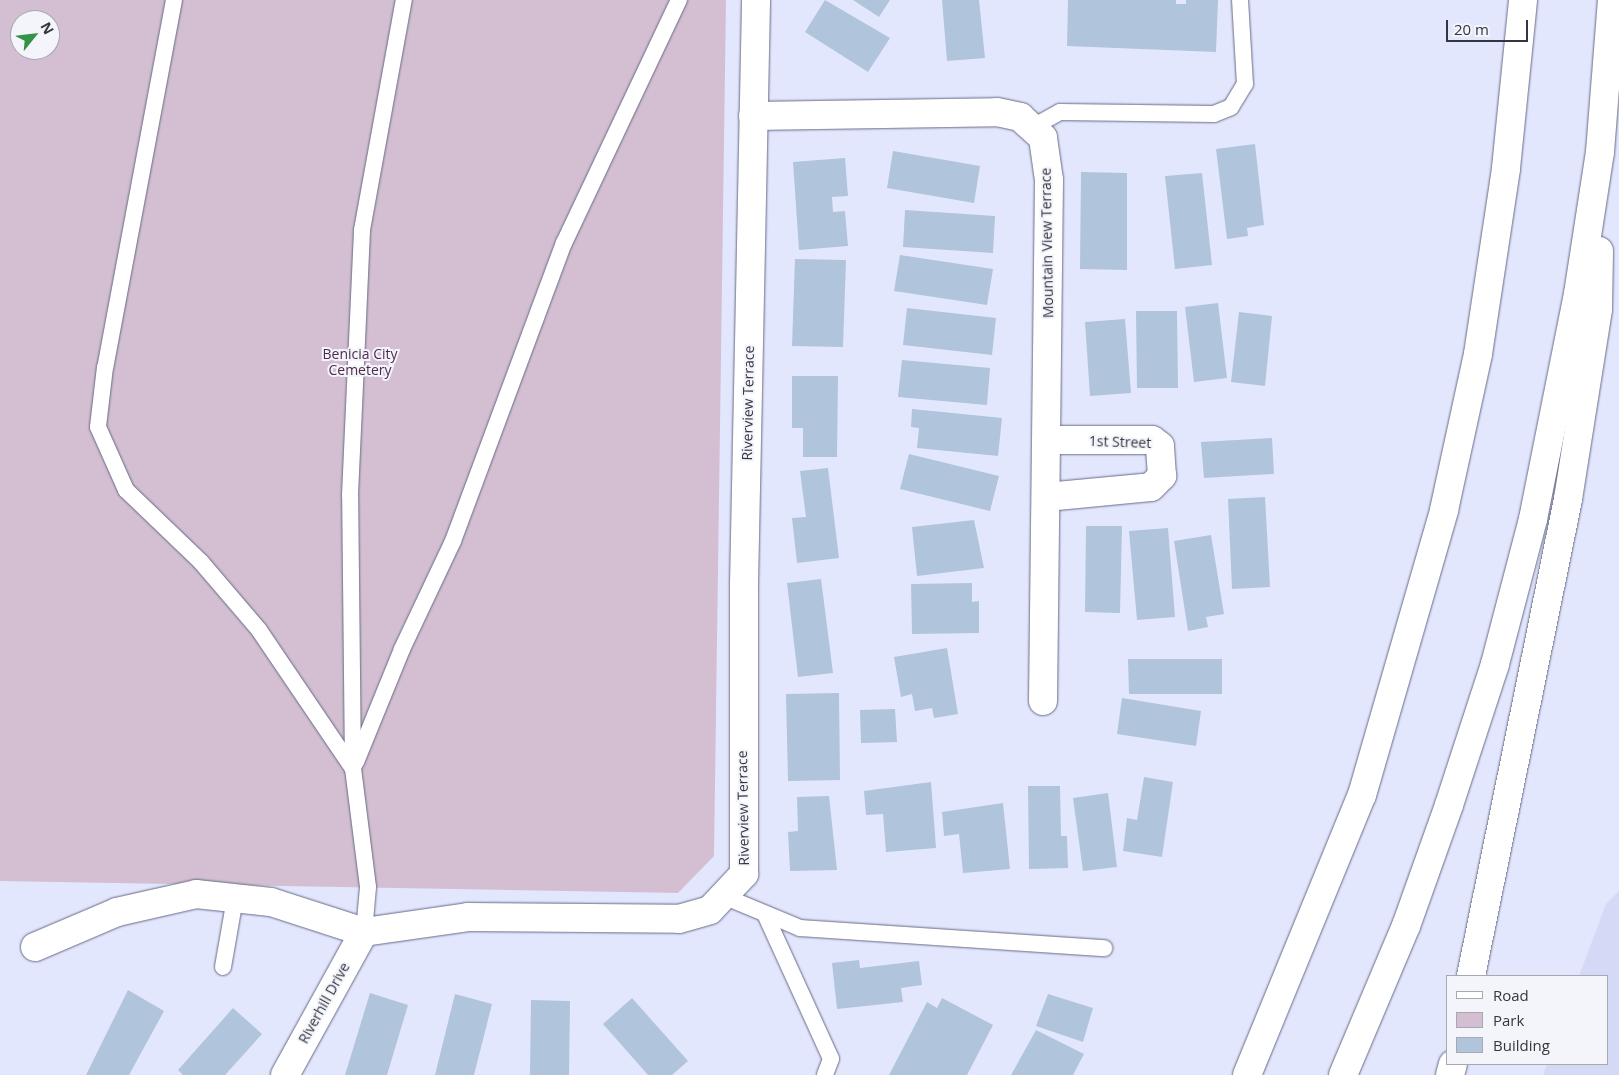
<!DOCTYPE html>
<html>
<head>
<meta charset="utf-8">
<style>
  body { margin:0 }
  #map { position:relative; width:1619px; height:1075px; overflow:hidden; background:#e3e7fe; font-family:"Open Sans",sans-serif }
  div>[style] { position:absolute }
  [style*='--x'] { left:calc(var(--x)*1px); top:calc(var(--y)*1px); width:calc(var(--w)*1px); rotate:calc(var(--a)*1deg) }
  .built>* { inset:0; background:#d4d9f5 }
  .green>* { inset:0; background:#d4bfd2 }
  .building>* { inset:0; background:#b0c4db }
  .roads { filter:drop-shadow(0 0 1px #676b84) drop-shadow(0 0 1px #676b84) }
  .service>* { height:16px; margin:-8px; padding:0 8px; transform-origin:8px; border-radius:8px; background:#fff }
  .minor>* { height:28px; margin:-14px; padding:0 14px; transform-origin:14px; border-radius:14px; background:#fff }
  .motorway>* { height:28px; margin:-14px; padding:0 14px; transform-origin:14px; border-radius:14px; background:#fff }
  span { translate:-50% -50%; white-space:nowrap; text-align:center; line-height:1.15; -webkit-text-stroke:4px #f4f5fb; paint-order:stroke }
  .street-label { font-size:14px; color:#333540 }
  .park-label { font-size:14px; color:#512b4e }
  .legend { position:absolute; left:1446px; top:975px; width:162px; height:90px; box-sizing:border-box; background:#f4f5fb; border:1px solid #a7a8b0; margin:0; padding:6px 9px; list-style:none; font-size:15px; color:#333540 }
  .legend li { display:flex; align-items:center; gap:10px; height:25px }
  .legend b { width:25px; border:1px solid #a7a8b0 }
  .north { position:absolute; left:10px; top:10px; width:50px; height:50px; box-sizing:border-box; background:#f4f5fb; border:1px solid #a7a8b0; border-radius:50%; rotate:61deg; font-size:14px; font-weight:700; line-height:20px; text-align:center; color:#333540 }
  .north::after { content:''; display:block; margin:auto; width:18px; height:22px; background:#339447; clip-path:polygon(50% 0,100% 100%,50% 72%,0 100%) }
  .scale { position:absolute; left:1446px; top:20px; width:82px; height:22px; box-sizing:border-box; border:2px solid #333540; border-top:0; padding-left:6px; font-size:15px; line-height:18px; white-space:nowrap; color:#333540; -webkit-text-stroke:4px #f4f5fb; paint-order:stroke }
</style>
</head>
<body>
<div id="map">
  <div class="built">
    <i style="clip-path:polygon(1619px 891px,1619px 1075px,1543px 1075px,1547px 1064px,1608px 1064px,1608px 976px,1579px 976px,1606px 904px)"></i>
  </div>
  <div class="green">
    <i style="clip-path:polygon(evenodd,0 0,726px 0,714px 856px,678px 893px,0 881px,0 0,20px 20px,50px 20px,50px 50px,20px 50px,20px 20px)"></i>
  </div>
  <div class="building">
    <i style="clip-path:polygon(825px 0,890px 38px,868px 72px,805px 32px)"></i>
    <i style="clip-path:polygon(853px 0,890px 0,879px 17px)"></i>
    <i style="clip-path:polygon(942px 0,979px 0,985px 58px,947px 61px)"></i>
    <i style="clip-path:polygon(1068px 0,1176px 0,1176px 4px,1186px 4px,1186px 0,1218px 0,1216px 52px,1067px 46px)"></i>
    <i style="clip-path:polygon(1255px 144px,1264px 225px,1247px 228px,1248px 236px,1227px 239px,1216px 149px)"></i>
    <i style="clip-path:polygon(893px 151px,980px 166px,974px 203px,887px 188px)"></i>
    <i style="clip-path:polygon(845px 158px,848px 196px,832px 197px,833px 212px,845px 211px,848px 246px,799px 250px,793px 162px)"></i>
    <i style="clip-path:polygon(1081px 172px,1127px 173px,1127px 270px,1080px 269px)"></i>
    <i style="clip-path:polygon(1202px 173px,1212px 265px,1175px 269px,1165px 176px)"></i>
    <i style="clip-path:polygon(905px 210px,995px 216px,993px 253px,903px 247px)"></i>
    <i style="clip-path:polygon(900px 255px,993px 269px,987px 305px,894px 291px)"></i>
    <i style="clip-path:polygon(795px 259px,846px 260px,843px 347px,792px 346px)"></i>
    <i style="clip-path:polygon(1218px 303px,1227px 378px,1194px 382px,1185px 307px)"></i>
    <i style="clip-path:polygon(907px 308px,996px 318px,992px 355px,903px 345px)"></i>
    <i style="clip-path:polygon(1136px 311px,1177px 311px,1178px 388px,1137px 388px)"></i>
    <i style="clip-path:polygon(1239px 312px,1272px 316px,1265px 386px,1231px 382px)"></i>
    <i style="clip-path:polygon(1125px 319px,1131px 393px,1090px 396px,1085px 322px)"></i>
    <i style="clip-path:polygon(902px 360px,990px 368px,987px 405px,898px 397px)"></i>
    <i style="clip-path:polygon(792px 376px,838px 376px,837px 457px,803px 457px,803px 428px,792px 428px)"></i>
    <i style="clip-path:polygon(912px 409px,1002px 418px,998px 456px,917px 448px,919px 428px,911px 427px)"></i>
    <i style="clip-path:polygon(1272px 438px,1274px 474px,1204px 478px,1201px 442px)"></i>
    <i style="clip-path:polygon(909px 454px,999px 476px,990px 511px,900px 489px)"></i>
    <i style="clip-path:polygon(828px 468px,839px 558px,797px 563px,792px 518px,806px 517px,800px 471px)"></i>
    <i style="clip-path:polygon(1265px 497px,1270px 587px,1232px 589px,1228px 499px)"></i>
    <i style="clip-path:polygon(974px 520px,984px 568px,917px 576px,912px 527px)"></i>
    <i style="clip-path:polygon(1086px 526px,1122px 526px,1120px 613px,1085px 612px)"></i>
    <i style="clip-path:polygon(1168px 528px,1175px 617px,1137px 620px,1129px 531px)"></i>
    <i style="clip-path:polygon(1211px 535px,1224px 614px,1206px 617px,1208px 627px,1188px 631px,1174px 541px)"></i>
    <i style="clip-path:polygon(821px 579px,833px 673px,798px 677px,787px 583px)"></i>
    <i style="clip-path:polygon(972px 583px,972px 602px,979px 601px,979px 633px,912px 634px,911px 584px)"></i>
    <i style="clip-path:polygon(947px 648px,958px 714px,934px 718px,932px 708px,915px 711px,912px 694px,901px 697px,894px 657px)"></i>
    <i style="clip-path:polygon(1128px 659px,1222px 659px,1222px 694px,1129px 694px)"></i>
    <i style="clip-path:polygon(839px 693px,840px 780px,788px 781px,786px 694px)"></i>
    <i style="clip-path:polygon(1122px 698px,1201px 711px,1196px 746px,1117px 734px)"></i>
    <i style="clip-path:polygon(895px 709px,897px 742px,861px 743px,860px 710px)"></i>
    <i style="clip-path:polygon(1144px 777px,1173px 782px,1162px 857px,1123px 851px,1127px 818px,1137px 820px)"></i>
    <i style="clip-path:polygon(931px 782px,936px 848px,886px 852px,883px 814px,866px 815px,864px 791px)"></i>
    <i style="clip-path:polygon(1028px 786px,1060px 786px,1061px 836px,1067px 836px,1068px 868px,1029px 869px)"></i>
    <i style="clip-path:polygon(1108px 793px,1117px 867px,1083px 871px,1073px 798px)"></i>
    <i style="clip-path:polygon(829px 796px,837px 870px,790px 871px,788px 832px,798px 831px,797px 797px)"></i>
    <i style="clip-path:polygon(1003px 803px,1010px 869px,963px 873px,959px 834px,944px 836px,942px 812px)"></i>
    <i style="clip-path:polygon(859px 960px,860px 968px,919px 961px,922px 985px,901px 988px,903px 1002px,837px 1009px,832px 963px)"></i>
    <i style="clip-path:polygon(128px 990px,164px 1011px,129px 1075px,86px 1075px)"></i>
    <i style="clip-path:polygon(370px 993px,408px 1005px,387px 1075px,345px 1075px)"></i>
    <i style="clip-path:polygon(455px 994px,492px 1004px,474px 1075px,435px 1075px)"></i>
    <i style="clip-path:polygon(1048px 994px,1093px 1008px,1083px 1042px,1036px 1026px)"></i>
    <i style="clip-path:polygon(632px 998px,688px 1061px,672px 1075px,648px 1075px,603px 1024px)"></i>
    <i style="clip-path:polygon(942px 998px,993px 1025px,967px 1075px,889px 1075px,927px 1002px,937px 1008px)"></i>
    <i style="clip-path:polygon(531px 1000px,570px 1001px,569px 1075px,530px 1075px)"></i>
    <i style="clip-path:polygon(233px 1008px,262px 1034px,225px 1075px,183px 1075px,178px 1070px)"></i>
    <i style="clip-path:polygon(1036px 1030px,1084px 1054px,1073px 1075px,1011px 1075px)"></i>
  </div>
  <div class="roads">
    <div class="service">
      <i style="--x:174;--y:0;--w:373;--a:100.6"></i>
      <i style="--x:105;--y:367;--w:60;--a:96.7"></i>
      <i style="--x:98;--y:427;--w:69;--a:66"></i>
      <i style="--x:126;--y:490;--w:104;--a:43.8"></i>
      <i style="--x:201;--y:562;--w:89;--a:49.5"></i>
      <i style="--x:259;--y:630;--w:168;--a:55.9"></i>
      <i style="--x:1031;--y:128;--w:33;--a:-29"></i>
      <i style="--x:1060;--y:112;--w:154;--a:0.7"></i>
      <i style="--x:1214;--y:114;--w:18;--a:-22"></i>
      <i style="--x:1231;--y:107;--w:27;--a:-59"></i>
      <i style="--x:1245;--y:84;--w:84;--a:-93.4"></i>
      <i style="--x:356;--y:762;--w:122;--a:-67.8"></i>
      <i style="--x:402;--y:649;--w:119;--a:-64.7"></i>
      <i style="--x:453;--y:541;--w:318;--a:-69.6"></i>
      <i style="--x:564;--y:243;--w:269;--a:-64.7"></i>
      <i style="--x:723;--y:896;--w:83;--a:22.6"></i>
      <i style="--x:800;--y:928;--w:305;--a:3.8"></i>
      <i style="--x:765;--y:914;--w:159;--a:65.5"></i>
      <i style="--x:831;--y:1059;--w:17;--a:111"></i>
      <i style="--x:364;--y:932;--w:45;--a:-84.9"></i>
      <i style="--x:368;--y:887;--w:119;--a:-97.2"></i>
      <i style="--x:353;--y:769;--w:274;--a:-90.6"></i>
      <i style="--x:350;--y:495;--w:265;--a:-87.4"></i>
      <i style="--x:362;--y:230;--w:234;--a:-79.7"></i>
      <i style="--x:223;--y:967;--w:70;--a:-80.1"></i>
    </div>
    <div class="minor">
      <i style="--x:753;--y:116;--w:244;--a:-0.9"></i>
      <i style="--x:997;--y:112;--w:24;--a:12"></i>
      <i style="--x:1020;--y:117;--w:31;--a:42"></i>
      <i style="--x:1043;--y:138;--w:42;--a:81.9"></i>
      <i style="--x:1049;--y:180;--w:521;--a:90.66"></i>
      <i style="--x:1046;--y:497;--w:105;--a:-5.4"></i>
      <i style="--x:1151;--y:487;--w:16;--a:-45"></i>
      <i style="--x:1162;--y:476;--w:30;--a:-94"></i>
      <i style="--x:1160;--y:446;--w:10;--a:-143"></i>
      <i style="--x:1152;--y:440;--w:105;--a:180"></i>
      <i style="--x:35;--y:947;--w:89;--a:-23.1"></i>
      <i style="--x:117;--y:912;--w:81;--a:-12.8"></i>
      <i style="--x:196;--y:894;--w:75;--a:6.1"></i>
      <i style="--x:271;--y:902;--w:98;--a:17.9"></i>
      <i style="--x:364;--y:932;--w:105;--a:-8.2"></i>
      <i style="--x:468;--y:917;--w:211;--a:0.5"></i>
      <i style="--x:679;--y:919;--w:32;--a:-16"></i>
      <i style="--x:710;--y:910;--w:50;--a:-46.6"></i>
      <i style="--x:744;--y:874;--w:289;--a:-90"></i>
      <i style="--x:744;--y:585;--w:585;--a:-88.82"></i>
      <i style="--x:285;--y:1075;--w:163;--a:-61.1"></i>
    </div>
    <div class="motorway">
      <i style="--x:1471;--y:976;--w:487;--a:-78.5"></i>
      <i style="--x:1568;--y:499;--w:192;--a:-81"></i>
      <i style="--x:1598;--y:309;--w:58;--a:-89"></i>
      <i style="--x:1247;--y:1075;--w:303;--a:-67.7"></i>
      <i style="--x:1362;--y:795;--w:297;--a:-73.9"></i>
      <i style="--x:1444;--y:510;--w:160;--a:-77.7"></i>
      <i style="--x:1478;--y:354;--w:188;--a:-81.4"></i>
      <i style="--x:1506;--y:168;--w:169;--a:-84.2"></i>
      <i style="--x:1343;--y:1075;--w:162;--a:-67.1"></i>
      <i style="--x:1406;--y:926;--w:128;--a:-70.4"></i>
      <i style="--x:1449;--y:805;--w:148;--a:-71.9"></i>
      <i style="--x:1495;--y:664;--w:150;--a:-75.3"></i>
      <i style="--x:1533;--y:519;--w:229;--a:-78.7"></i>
      <i style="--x:1578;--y:294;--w:144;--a:-81.2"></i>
      <i style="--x:1600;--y:152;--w:152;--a:-85.5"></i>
      <i style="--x:1450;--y:1075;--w:11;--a:-75"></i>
    </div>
  </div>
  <div class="street-label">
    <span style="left:1047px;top:243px;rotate:-91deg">Mountain View Terrace</span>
    <span style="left:748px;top:403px;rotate:-89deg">Riverview Terrace</span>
    <span style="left:1120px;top:442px;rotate:2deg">1st Street</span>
    <span style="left:743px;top:808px;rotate:-91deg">Riverview Terrace</span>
    <span style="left:324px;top:1003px;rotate:-61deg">Riverhill Drive</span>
  </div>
  <div class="park-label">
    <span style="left:360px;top:362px">Benicia City<br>Cemetery</span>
  </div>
  <ul class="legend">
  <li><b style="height:6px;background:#fff"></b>Road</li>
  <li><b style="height:14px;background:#d4bfd2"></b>Park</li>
  <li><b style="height:14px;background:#b0c4db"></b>Building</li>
  </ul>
  <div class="north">N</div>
  <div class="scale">20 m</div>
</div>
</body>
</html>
